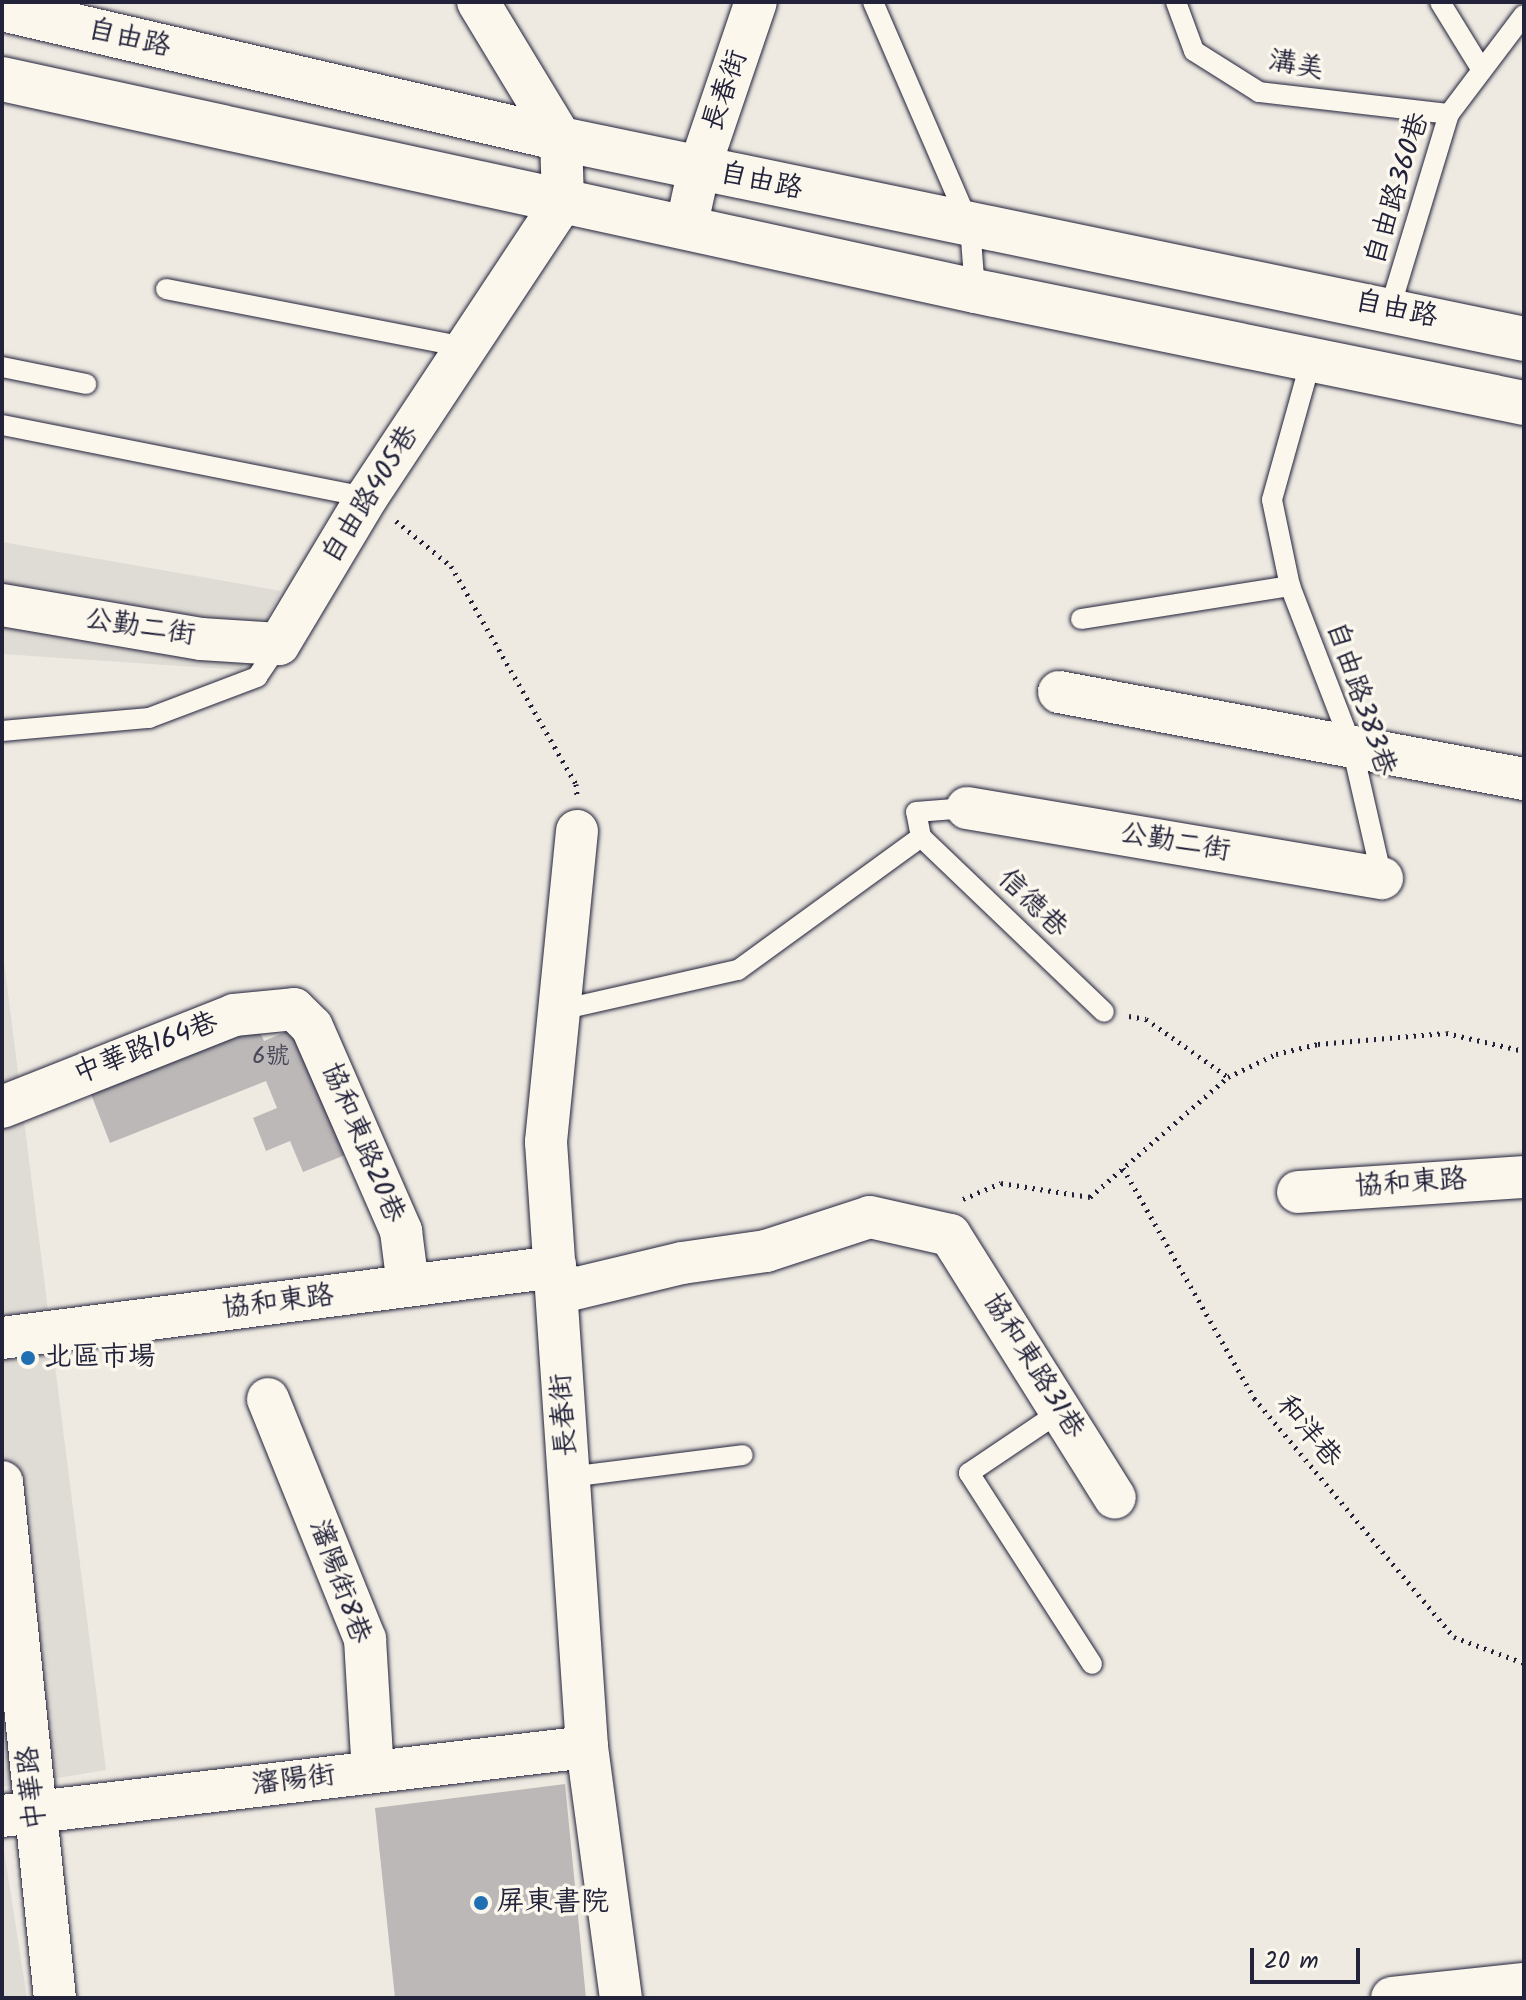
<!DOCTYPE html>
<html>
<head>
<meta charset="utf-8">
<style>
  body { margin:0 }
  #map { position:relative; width:1526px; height:2000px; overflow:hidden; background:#eeeae2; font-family:Kalam,"LXGW WenKai TC",sans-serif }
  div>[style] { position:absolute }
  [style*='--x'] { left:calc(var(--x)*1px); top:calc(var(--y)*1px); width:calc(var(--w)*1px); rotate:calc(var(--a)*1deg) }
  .built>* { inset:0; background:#dfdbd5 }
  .building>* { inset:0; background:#bcb8b8 }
  .path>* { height:5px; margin-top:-2.5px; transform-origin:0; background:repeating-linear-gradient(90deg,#22223b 0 2px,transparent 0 8px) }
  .roads { filter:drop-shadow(0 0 2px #22223b) drop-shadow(0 0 2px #22223b) }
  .service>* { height:20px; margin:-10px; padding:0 10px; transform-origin:10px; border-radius:10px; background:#fbf7ec }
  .minor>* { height:42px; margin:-21px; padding:0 21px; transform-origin:21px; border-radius:21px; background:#fbf7ec }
  .tertiary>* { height:44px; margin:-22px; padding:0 22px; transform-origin:22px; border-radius:22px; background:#fbf7ec }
  .dots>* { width:22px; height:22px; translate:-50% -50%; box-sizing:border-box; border:4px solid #fbf7ec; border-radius:50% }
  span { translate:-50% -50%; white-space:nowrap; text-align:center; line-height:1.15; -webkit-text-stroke:7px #fbf7ec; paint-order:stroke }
  .number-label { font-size:24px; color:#48485a }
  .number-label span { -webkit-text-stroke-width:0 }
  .street-label { font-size:28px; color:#22223b }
  .poi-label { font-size:28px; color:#22223b }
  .left { translate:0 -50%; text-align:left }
  .frame { position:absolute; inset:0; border:4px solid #22223b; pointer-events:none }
  .scale { position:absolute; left:1250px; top:1948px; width:110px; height:36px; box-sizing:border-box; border:4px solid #22223b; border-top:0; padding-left:10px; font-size:24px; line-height:28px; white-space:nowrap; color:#22223b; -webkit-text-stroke:6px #fbf7ec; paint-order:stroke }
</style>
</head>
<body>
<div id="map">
  <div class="built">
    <i style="clip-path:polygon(2px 542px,281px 591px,241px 670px,2px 654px)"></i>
    <i style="clip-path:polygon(2px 946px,106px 1770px,2px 1787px)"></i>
    <i style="clip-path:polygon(2px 1851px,4px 1851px,27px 1998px,2px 1998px)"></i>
  </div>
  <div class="building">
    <i style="clip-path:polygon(254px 1018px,264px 1041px,295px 1028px,345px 1155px,303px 1172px,290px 1141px,266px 1151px,253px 1118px,277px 1108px,266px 1081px,110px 1143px,87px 1084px)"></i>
    <i style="clip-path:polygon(565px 1784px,586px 1998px,395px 1998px,375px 1808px)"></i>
  </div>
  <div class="path">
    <i style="--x:396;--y:521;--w:71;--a:39.3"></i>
    <i style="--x:451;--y:566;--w:251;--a:60.2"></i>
    <i style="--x:576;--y:784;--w:11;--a:85"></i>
    <i style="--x:1129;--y:1016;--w:17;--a:10"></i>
    <i style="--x:1146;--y:1019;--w:100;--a:35.3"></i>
    <i style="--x:1123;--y:1168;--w:265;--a:60.3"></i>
    <i style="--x:1254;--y:1398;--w:312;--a:50.1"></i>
    <i style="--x:1454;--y:1637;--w:75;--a:20.4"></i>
    <i style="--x:963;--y:1199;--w:41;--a:-22.8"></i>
    <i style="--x:1001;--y:1183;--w:90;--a:8.9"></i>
    <i style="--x:1090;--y:1197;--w:183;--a:-41"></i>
    <i style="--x:1228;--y:1077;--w:53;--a:-25.6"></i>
    <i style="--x:1276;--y:1054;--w:43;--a:-13.4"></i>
    <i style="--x:1318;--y:1044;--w:128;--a:-4.9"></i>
    <i style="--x:1446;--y:1033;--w:80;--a:13"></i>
  </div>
  <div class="roads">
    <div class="service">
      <i style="--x:873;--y:2;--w:244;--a:66.6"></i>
      <i style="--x:970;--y:226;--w:65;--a:85.6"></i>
      <i style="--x:1176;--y:2;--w:52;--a:69.8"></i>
      <i style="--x:1194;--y:51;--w:77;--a:32.2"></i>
      <i style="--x:1259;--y:92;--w:191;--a:6.6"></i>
      <i style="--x:1440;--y:2;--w:76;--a:58.4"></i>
      <i style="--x:166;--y:289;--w:305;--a:11"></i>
      <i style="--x:1390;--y:308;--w:203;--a:-73.1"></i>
      <i style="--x:1449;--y:114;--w:124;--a:-52.9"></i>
      <i style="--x:1311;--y:360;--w:145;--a:105.6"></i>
      <i style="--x:1272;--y:500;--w:88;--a:78.2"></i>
      <i style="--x:1290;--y:586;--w:173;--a:68.9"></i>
      <i style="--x:1352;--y:747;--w:134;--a:77.1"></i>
      <i style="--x:2;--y:367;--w:86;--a:11.4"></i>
      <i style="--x:2;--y:425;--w:372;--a:11.2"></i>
      <i style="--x:1081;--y:619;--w:212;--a:-9"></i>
      <i style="--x:2;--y:731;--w:148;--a:-5.1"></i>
      <i style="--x:149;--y:718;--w:116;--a:-20.8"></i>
      <i style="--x:257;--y:677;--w:40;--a:-56"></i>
      <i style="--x:921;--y:837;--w:253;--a:43.7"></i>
      <i style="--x:560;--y:1010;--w:182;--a:-12.7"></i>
      <i style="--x:738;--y:970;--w:226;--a:-36"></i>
      <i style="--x:921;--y:837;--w:25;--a:-101"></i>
      <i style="--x:916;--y:812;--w:51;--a:-4.5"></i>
      <i style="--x:1061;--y:1411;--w:111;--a:146"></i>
      <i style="--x:969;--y:1473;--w:227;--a:57.2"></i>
      <i style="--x:569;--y:1477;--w:175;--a:-7.2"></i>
    </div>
    <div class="minor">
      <i style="--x:686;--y:228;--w:60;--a:-77.6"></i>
      <i style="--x:699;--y:169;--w:176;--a:-71.2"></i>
      <i style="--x:2;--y:605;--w:202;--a:9.7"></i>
      <i style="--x:201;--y:639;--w:78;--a:3.7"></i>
      <i style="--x:279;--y:644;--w:171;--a:-59.1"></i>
      <i style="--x:367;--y:497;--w:355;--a:-56.5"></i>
      <i style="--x:563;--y:201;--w:62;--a:-91.8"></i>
      <i style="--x:561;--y:139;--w:160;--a:-121.2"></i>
      <i style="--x:1059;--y:692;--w:473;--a:10.6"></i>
      <i style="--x:967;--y:808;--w:421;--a:9.6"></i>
      <i style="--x:577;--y:831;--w:313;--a:95.7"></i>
      <i style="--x:546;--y:1142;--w:606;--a:86.12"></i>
      <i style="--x:587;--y:1747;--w:253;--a:82.3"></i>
      <i style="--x:2;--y:1107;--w:250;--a:-21.6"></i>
      <i style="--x:234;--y:1015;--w:60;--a:-5.7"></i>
      <i style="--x:294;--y:1009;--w:25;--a:45"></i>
      <i style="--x:312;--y:1027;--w:223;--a:66.4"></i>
      <i style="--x:401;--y:1231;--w:55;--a:82.7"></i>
      <i style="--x:1298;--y:1192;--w:226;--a:-3.8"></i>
      <i style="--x:557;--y:1293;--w:129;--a:-13.5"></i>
      <i style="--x:682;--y:1263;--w:85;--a:-8.1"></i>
      <i style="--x:766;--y:1251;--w:109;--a:-18.1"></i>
      <i style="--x:870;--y:1217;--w:82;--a:12.7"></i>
      <i style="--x:950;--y:1235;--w:310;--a:57.9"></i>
      <i style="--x:2;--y:1338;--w:558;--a:-7.32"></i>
      <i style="--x:268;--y:1399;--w:259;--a:68"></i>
      <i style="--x:365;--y:1639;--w:133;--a:86.6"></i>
      <i style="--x:2;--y:1482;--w:519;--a:84.14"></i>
      <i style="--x:2;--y:1816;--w:589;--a:-6.73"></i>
      <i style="--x:1392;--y:1998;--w:133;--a:-6.1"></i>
    </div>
    <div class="tertiary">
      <i style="--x:2;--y:9;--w:574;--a:13.09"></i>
      <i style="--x:561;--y:139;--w:984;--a:11.73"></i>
      <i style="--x:2;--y:79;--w:996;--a:12.29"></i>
      <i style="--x:975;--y:291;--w:560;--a:11.53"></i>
    </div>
  </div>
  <div class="dots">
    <i style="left:28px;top:1358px;background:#1f6fb2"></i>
    <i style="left:481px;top:1903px;background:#1f6fb2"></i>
  </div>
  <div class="number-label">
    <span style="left:271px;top:1057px">6號</span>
  </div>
  <div class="street-label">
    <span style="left:129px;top:39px;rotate:13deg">自由路</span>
    <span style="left:1296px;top:66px;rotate:10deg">溝美</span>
    <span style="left:726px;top:91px;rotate:-71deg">長春街</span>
    <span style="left:761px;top:182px;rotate:12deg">自由路</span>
    <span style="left:1398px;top:189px;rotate:-73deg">自由路360巷</span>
    <span style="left:1396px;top:310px;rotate:12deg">自由路</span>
    <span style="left:371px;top:495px;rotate:-58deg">自由路405巷</span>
    <span style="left:140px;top:628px;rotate:9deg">公勤二街</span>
    <span style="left:1360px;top:699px;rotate:71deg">自由路383巷</span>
    <span style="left:1175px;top:843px;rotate:10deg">公勤二街</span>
    <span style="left:1032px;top:904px;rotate:44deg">信德巷</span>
    <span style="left:146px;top:1049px;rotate:-21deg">中華路164巷</span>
    <span style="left:362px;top:1143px;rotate:67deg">協和東路20巷</span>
    <span style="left:1411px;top:1184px;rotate:-4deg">協和東路</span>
    <span style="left:278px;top:1303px;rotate:-7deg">協和東路</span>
    <span style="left:1033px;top:1366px;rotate:58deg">協和東路31巷</span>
    <span style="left:565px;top:1415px;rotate:-94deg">長春街</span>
    <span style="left:1308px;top:1432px;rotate:50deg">和洋巷</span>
    <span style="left:339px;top:1582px;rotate:70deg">瀋陽街8巷</span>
    <span style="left:294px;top:1781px;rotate:-7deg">瀋陽街</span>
    <span style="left:33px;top:1788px;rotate:-96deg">中華路</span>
  </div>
  <div class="poi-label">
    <span class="left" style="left:44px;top:1358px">北區市場</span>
    <span class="left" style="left:497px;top:1903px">屏東書院</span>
  </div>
  <div class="frame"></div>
  <div class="scale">20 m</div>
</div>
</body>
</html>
